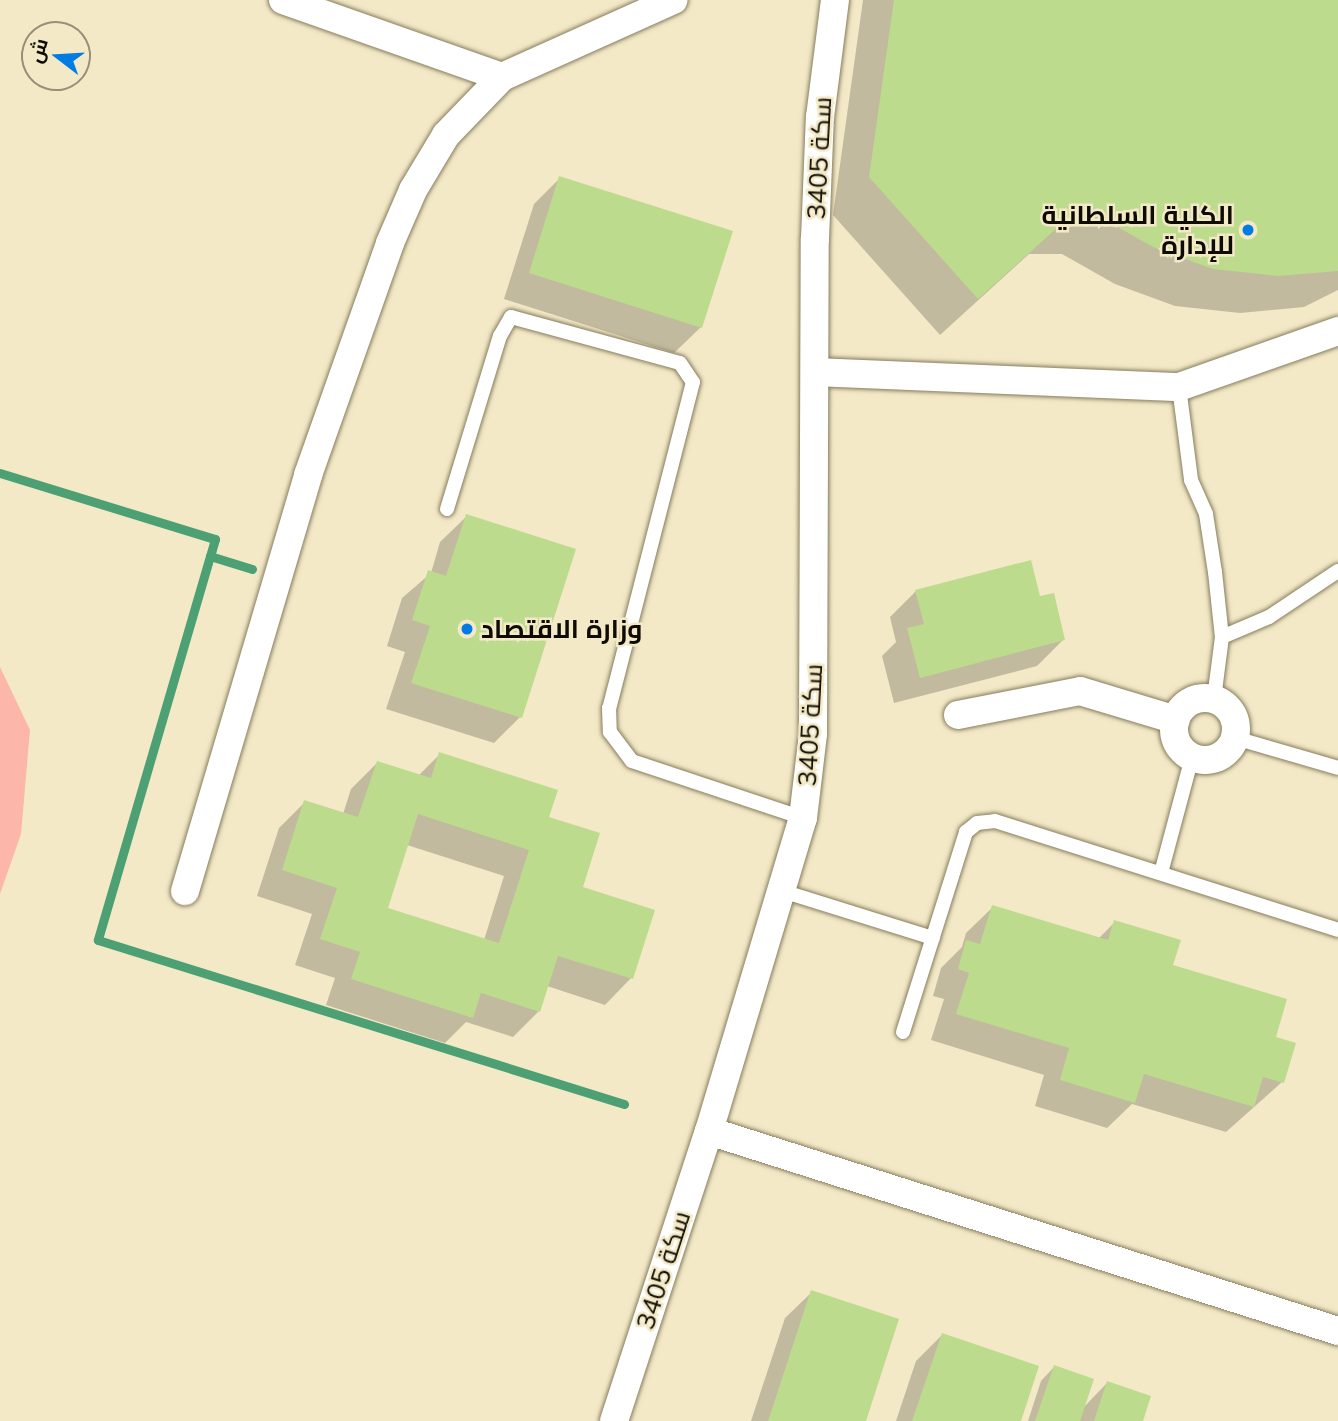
<!DOCTYPE html>
<html>
<head>
<meta charset="utf-8">
<style>
  body { margin:0 }
  #map { position:relative; width:1338px; height:1421px; overflow:hidden; background:#f3e9c7; font-family:Mulish,Cairo,sans-serif }
  div>[style] { position:absolute }
  [style*='--x'] { left:calc(var(--x)*1px); top:calc(var(--y)*1px); width:calc(var(--w)*1px); rotate:calc(var(--a)*1deg) }
  .green>* { inset:0; background:#fcb7aa }
  .shadow>* { inset:0; background:#0003 }
  .stream>* { height:9px; margin:-4.5px; padding:0 4.5px; transform-origin:4.5px; border-radius:4.5px; background:#4da073 }
  .building>* { inset:0; background:#bcdb8d }
  .roads { filter:drop-shadow(0 0 2px #867d5e) drop-shadow(0 0 2px #867d5e) }
  .service>* { height:14px; margin:-7px; padding:0 7px; transform-origin:7px; border-radius:7px; background:#fff }
  .minor>* { height:28px; margin:-14px; padding:0 14px; transform-origin:14px; border-radius:14px; background:#fff }
  .minor>.ring { margin:-14px; padding:0; box-sizing:content-box; background:none; border:28px solid #fff; border-radius:50% }
  .dots>* { width:19px; height:19px; translate:-50% -50%; box-sizing:border-box; border:4px solid #f3e9c7; border-radius:50% }
  span { translate:-50% -50%; white-space:nowrap; text-align:center; line-height:1.15; -webkit-text-stroke:5px #f3e9c7; paint-order:stroke }
  .street-label { font-size:26px; color:#0e0b02 }
  .poi-label { font-size:26px; color:#0e0b02; font-weight:700 }
  .right { translate:-100% -50%; text-align:right }
  .left { translate:0 -50%; text-align:left }
  .north { position:absolute; left:21px; top:21px; width:70px; height:70px; box-sizing:border-box; background:#f3e9c7; border:2px solid #979078; border-radius:50%; rotate:287deg; font-size:19px; font-weight:700; line-height:28px; text-align:center; color:#0e0b02 }
  .north::after { content:''; display:block; margin:auto; width:24px; height:32px; background:#007ce2; clip-path:polygon(50% 0,100% 100%,50% 72%,0 100%) }
</style>
</head>
<body>
<div id="map">
  <div class="green">
    <i style="clip-path:polygon(0 667px,30px 730px,21px 834px,0 894px)"></i>
  </div>
  <div class="shadow">
    <i style="clip-path:polygon(863px 0,1338px 0,1338px 290px,1304px 307px,1240px 313px,1175px 306px,1115px 284px,1062px 254px,1029px 254px,940px 335px,833px 215px)"></i>
    <i style="clip-path:polygon(560px 178px,701px 327px,674px 353px,504px 299px,534px 204px)"></i>
    <i style="clip-path:polygon(467px 516px,520px 717px,494px 743px,386px 709px,405px 652px,387px 646px,402px 598px,431px 573px,440px 542px)"></i>
    <i style="clip-path:polygon(916px 591px,1063px 640px,1037px 666px,894px 703px,882px 656px,896px 642px,890px 617px)"></i>
    <i style="clip-path:polygon(evenodd,440px 754px,547px 818px,580px 888px,631px 978px,605px 1005px,547px 986px,539px 1011px,513px 1037px,466px 1022px,445px 1043px,326px 1005px,335px 978px,295px 965px,312px 914px,257px 896px,279px 828px,305px 802px,343px 814px,351px 789px,377px 763px,418px 776px,440px 754px,407px 845px,504px 876px,484px 940px,386px 909px,407px 845px)"></i>
    <i style="clip-path:polygon(993px 907px,1098px 939px,1115px 922px,1171px 966px,1274px 1038px,1282px 1082px,1226px 1132px,1132px 1104px,1107px 1128px,1035px 1106px,1044px 1075px,931px 1040px,944px 999px,933px 996px,941px 968px,962px 947px,966px 933px)"></i>
    <i style="clip-path:polygon(812px 1292px,864px 1421px,751px 1421px,785px 1318px)"></i>
    <i style="clip-path:polygon(942px 1335px,1019px 1421px,896px 1421px,916px 1361px)"></i>
    <i style="clip-path:polygon(1054px 1367px,1083px 1408px,1107px 1383px,1141px 1421px,1028px 1421px,1041px 1381px)"></i>
  </div>
  <div class="stream">
    <i style="--x:0;--y:473;--w:225;--a:17.1"></i>
    <i style="--x:215;--y:539;--w:18;--a:106"></i>
    <i style="--x:210;--y:556;--w:44;--a:17.2"></i>
    <i style="--x:210;--y:556;--w:400;--a:106.3"></i>
    <i style="--x:98;--y:940;--w:551;--a:17.32"></i>
  </div>
  <div class="building">
    <i style="clip-path:polygon(894px 0,1338px 0,1338px 271px,1278px 276px,1213px 269px,1153px 247px,1100px 217px,1068px 218px,978px 299px,869px 177px)"></i>
    <i style="clip-path:polygon(559px 176px,733px 231px,702px 328px,529px 273px)"></i>
    <i style="clip-path:polygon(466px 514px,576px 549px,522px 718px,411px 683px,430px 626px,412px 620px,428px 570px,446px 576px)"></i>
    <i style="clip-path:polygon(1031px 560px,1040px 596px,1054px 593px,1065px 640px,920px 678px,907px 628px,924px 624px,915px 590px)"></i>
    <i style="clip-path:polygon(evenodd,439px 752px,558px 790px,549px 817px,600px 833px,583px 887px,655px 910px,633px 979px,558px 956px,540px 1012px,481px 993px,473px 1018px,351px 979px,360px 952px,320px 939px,337px 888px,282px 870px,304px 800px,358px 817px,377px 761px,431px 778px,439px 752px,418px 814px,529px 850px,499px 943px,388px 908px,418px 814px)"></i>
    <i style="clip-path:polygon(992px 905px,1108px 940px,1114px 920px,1181px 940px,1173px 965px,1287px 999px,1276px 1037px,1296px 1043px,1284px 1083px,1263px 1077px,1254px 1107px,1144px 1074px,1135px 1103px,1060px 1080px,1069px 1048px,956px 1014px,969px 973px,958px 969px,966px 940px,980px 944px)"></i>
    <i style="clip-path:polygon(811px 1290px,899px 1319px,866px 1421px,768px 1421px)"></i>
    <i style="clip-path:polygon(942px 1333px,1039px 1366px,1021px 1421px,912px 1421px)"></i>
    <i style="clip-path:polygon(1054px 1365px,1094px 1379px,1080px 1421px,1035px 1421px)"></i>
    <i style="clip-path:polygon(1107px 1381px,1151px 1396px,1143px 1421px,1094px 1421px)"></i>
  </div>
  <div class="roads">
    <div class="service">
      <i style="--x:1179;--y:387;--w:94;--a:82.6"></i>
      <i style="--x:1191;--y:480;--w:37;--a:66"></i>
      <i style="--x:1206;--y:514;--w:59;--a:81.2"></i>
      <i style="--x:1215;--y:572;--w:65;--a:83.9"></i>
      <i style="--x:1222;--y:637;--w:63;--a:97.4"></i>
      <i style="--x:447;--y:509;--w:181;--a:-73"></i>
      <i style="--x:500;--y:336;--w:22;--a:-60"></i>
      <i style="--x:511;--y:317;--w:175;--a:15.2"></i>
      <i style="--x:680;--y:363;--w:23;--a:56"></i>
      <i style="--x:693;--y:382;--w:337;--a:104.4"></i>
      <i style="--x:609;--y:708;--w:24;--a:88"></i>
      <i style="--x:610;--y:732;--w:36;--a:53"></i>
      <i style="--x:632;--y:761;--w:180;--a:18.4"></i>
      <i style="--x:1222;--y:637;--w:51;--a:-23.1"></i>
      <i style="--x:1269;--y:617;--w:83;--a:-33.7"></i>
      <i style="--x:1235;--y:738;--w:107;--a:16.2"></i>
      <i style="--x:1161;--y:873;--w:120;--a:-75"></i>
      <i style="--x:782;--y:891;--w:158;--a:17.3"></i>
      <i style="--x:903;--y:1032;--w:210;--a:-72.5"></i>
      <i style="--x:966;--y:832;--w:14;--a:-39"></i>
      <i style="--x:977;--y:823;--w:18;--a:-6"></i>
      <i style="--x:995;--y:821;--w:360;--a:17.6"></i>
    </div>
    <div class="minor">
      <i style="--x:283;--y:0;--w:232;--a:19.4"></i>
      <i style="--x:502;--y:77;--w:188;--a:-24.2"></i>
      <i style="--x:816;--y:372;--w:363;--a:2.4"></i>
      <i style="--x:1179;--y:387;--w:169;--a:-19.4"></i>
      <i class="ring" style="left:1174px;top:698px;width:34px;height:34px"></i>
      <i style="--x:958;--y:715;--w:124;--a:-11.1"></i>
      <i style="--x:1080;--y:691;--w:100;--a:16.8"></i>
      <i style="--x:185;--y:891;--w:434;--a:-73.5"></i>
      <i style="--x:308;--y:475;--w:246;--a:-70.5"></i>
      <i style="--x:390;--y:243;--w:58;--a:-66.5"></i>
      <i style="--x:413;--y:190;--w:64;--a:-59"></i>
      <i style="--x:446;--y:135;--w:81;--a:-46"></i>
      <i style="--x:709;--y:1131;--w:660;--a:17.64"></i>
      <i style="--x:614;--y:1421;--w:305;--a:-71.9"></i>
      <i style="--x:709;--y:1131;--w:327;--a:-73.3"></i>
      <i style="--x:803;--y:818;--w:85;--a:-83.2"></i>
      <i style="--x:813;--y:734;--w:495;--a:-89.8"></i>
      <i style="--x:815;--y:239;--w:122;--a:-87.7"></i>
      <i style="--x:820;--y:117;--w:118;--a:-82.7"></i>
    </div>
  </div>
  <div class="dots">
    <i style="left:1248px;top:230px;background:#007ce2"></i>
    <i style="left:467px;top:629px;background:#007ce2"></i>
  </div>
  <div class="street-label">
    <span style="left:819px;top:158px;rotate:-87deg">سكة 3405</span>
    <span style="left:810px;top:725px;rotate:-87deg">سكة 3405</span>
    <span style="left:663px;top:1270px;rotate:-72deg">سكة 3405</span>
  </div>
  <div class="poi-label">
    <span class="right" style="left:1234px;top:230px">الكلية السلطانية<br>للإدارة</span>
    <span class="left" style="left:481px;top:629px">وزارة الاقتصاد</span>
  </div>
  <div class="north">ش</div>
</div>
</body>
</html>
